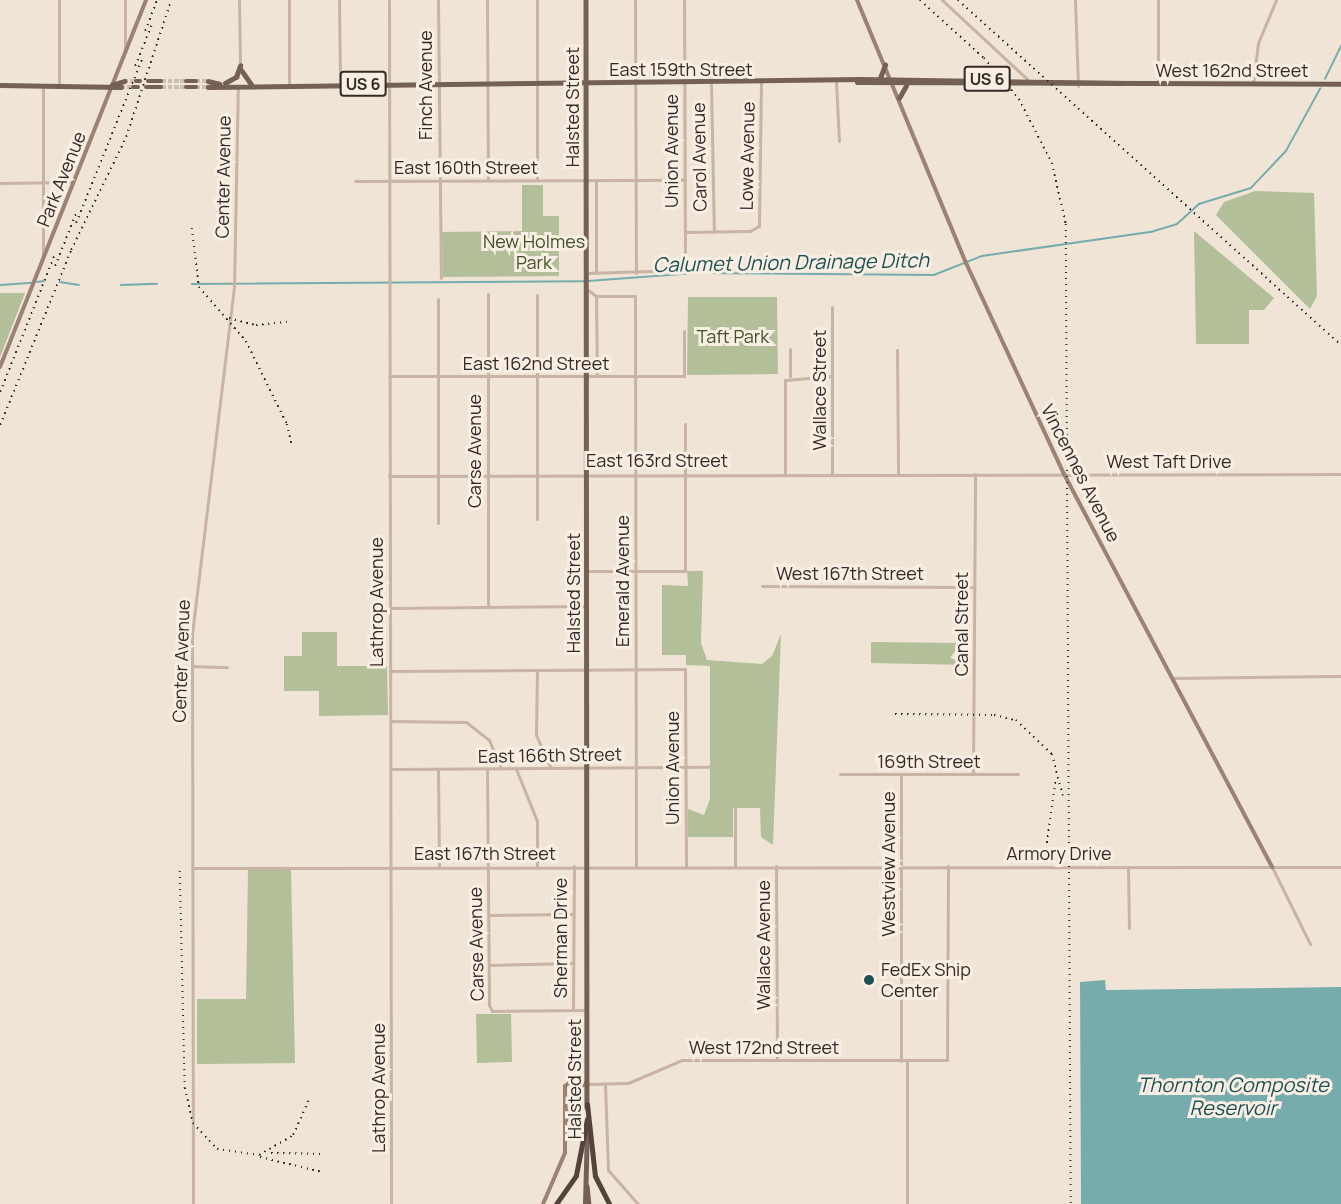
<!DOCTYPE html>
<html>
<head>
<meta charset="utf-8">
<style>
  body { margin:0 }
  #map { position:relative; width:1341px; height:1204px; overflow:hidden; background:#f0e4d7; font-family:Manrope,sans-serif }
  div>[style] { position:absolute }
  [style*='--x'] { left:calc(var(--x)*1px); top:calc(var(--y)*1px); width:calc(var(--w)*1px); rotate:calc(var(--a)*1deg) }
  .green>* { inset:0; background:#b3bf98 }
  .water>* { inset:0; background:#77acad }
  .stream>* { height:1.5px; margin:-0.75px; padding:0 0.75px; transform-origin:0.75px; border-radius:0.75px; background:#77acad }
  .primary-tunnel>* { height:4.5px; margin-top:-2.25px; transform-origin:0; background:repeating-linear-gradient(90deg,#cabfb3 0 4.5px,transparent 0 6.5px) }
  .street>* { height:3px; margin:-1.5px; padding:0 1.5px; transform-origin:1.5px; border-radius:1.5px; background:#c8b3a4 }
  .secondary>* { height:4px; margin:-2px; padding:0 2px; transform-origin:2px; border-radius:2px; background:#9b8275 }
  .primary>* { height:4.5px; margin:-2.25px; padding:0 2.25px; transform-origin:2.25px; border-radius:2.25px; background:#756056 }
  .highway>* { height:5px; margin:-2.5px; padding:0 2.5px; transform-origin:2.5px; border-radius:2.5px; background:#54433c }
  .rail>* { height:1.5px; margin-top:-0.75px; transform-origin:0; background:repeating-linear-gradient(90deg,#332925 0 1.5px,transparent 0 6px) }
  .dots>* { width:16px; height:16px; translate:-50% -50%; box-sizing:border-box; border:3px solid #f8eee3; border-radius:50% }
  span { translate:-50% -50%; white-space:nowrap; text-align:center; line-height:1.15; -webkit-text-stroke:6px #f8eee3; paint-order:stroke }
  .shield-label span { padding:2px 4px; background:#f8eee3; border:2px solid; border-radius:4px; -webkit-text-stroke-width:0 }
  .shield-label { font-size:16px; color:#332925; font-weight:700 }
  .street-label { font-size:18px; color:#332925 }
  .park-label { font-size:18px; color:#435129 }
  .poi-label { font-size:18px; color:#332925 }
  .left { translate:0 -50%; text-align:left }
  .water-label { font-size:20px; color:#1c5154; font-style:italic }
</style>
</head>
<body>
<div id="map">
  <div class="green">
    <i style="clip-path:polygon(522px 185px,543px 185px,543px 216px,559px 216px,559px 276px,443px 277px,442px 232px,522px 231px)"></i>
    <i style="clip-path:polygon(1255px 191px,1314px 193px,1317px 296px,1310px 309px,1216px 215px,1224px 202px)"></i>
    <i style="clip-path:polygon(1194px 231px,1274px 298px,1264px 310px,1249px 310px,1249px 344px,1196px 344px)"></i>
    <i style="clip-path:polygon(0 293px,25px 293px,0 357px)"></i>
    <i style="clip-path:polygon(688px 297px,777px 297px,778px 374px,687px 375px)"></i>
    <i style="clip-path:polygon(687px 571px,703px 571px,701px 643px,707px 660px,762px 664px,772px 656px,781px 634px,773px 845px,761px 837px,760px 808px,733px 808px,733px 837px,688px 837px,688px 809px,704px 815px,710px 799px,710px 666px,686px 665px,686px 655px,662px 655px,662px 585px,688px 586px)"></i>
    <i style="clip-path:polygon(302px 632px,337px 632px,337px 666px,387px 666px,388px 715px,319px 716px,319px 691px,284px 691px,284px 656px,302px 656px)"></i>
    <i style="clip-path:polygon(871px 642px,959px 643px,970px 653px,966px 658px,955px 651px,950px 658px,969px 665px,871px 663px)"></i>
    <i style="clip-path:polygon(248px 870px,291px 870px,295px 1063px,197px 1064px,197px 999px,246px 999px)"></i>
    <i style="clip-path:polygon(476px 1014px,511px 1014px,512px 1062px,477px 1063px)"></i>
  </div>
  <div class="water">
    <i style="clip-path:polygon(1105px 980px,1106px 990px,1341px 987px,1341px 1204px,1081px 1204px,1080px 982px)"></i>
  </div>
  <div class="stream">
    <i style="--x:1325;--y:79;--w:37;--a:-64"></i>
    <i style="--x:588;--y:281;--w:108;--a:-4.2"></i>
    <i style="--x:696;--y:273;--w:238;--a:0.5"></i>
    <i style="--x:934;--y:275;--w:52;--a:-21.6"></i>
    <i style="--x:982;--y:256;--w:171;--a:-8.1"></i>
    <i style="--x:1151;--y:232;--w:27;--a:-17"></i>
    <i style="--x:1177;--y:224;--w:30;--a:-42"></i>
    <i style="--x:1199;--y:204;--w:54;--a:-17.1"></i>
    <i style="--x:1251;--y:188;--w:51;--a:-46.6"></i>
    <i style="--x:1286;--y:151;--w:71;--a:-61.3"></i>
    <i style="--x:37;--y:282;--w:7;--a:-8"></i>
    <i style="--x:60;--y:282;--w:19;--a:9"></i>
    <i style="--x:192;--y:284;--w:392;--a:-0.4"></i>
    <i style="--x:0;--y:285;--w:32;--a:-4"></i>
    <i style="--x:121;--y:285;--w:36;--a:-2"></i>
  </div>
  <div class="primary-tunnel">
    <i style="--x:124;--y:81;--w:12;--a:0"></i>
    <i style="--x:161;--y:81;--w:25;--a:0"></i>
    <i style="--x:196;--y:81;--w:12;--a:0"></i>
    <i style="--x:121;--y:87;--w:12;--a:0"></i>
    <i style="--x:161;--y:87;--w:25;--a:0"></i>
    <i style="--x:196;--y:87;--w:12;--a:0"></i>
  </div>
  <div class="street">
    <i style="--x:59;--y:0;--w:85;--a:90"></i>
    <i style="--x:125;--y:0;--w:49;--a:90"></i>
    <i style="--x:239;--y:0;--w:66;--a:89.1"></i>
    <i style="--x:339;--y:0;--w:84;--a:89.3"></i>
    <i style="--x:389;--y:0;--w:1204;--a:89.9"></i>
    <i style="--x:438;--y:0;--w:278;--a:89.4"></i>
    <i style="--x:487;--y:0;--w:180;--a:89.7"></i>
    <i style="--x:537;--y:0;--w:180;--a:90"></i>
    <i style="--x:635;--y:0;--w:273;--a:89.8"></i>
    <i style="--x:942;--y:0;--w:116;--a:42.9"></i>
    <i style="--x:1075;--y:0;--w:86;--a:88"></i>
    <i style="--x:1158;--y:0;--w:83;--a:90"></i>
    <i style="--x:711;--y:82;--w:150;--a:88.9"></i>
    <i style="--x:836;--y:82;--w:59;--a:87.1"></i>
    <i style="--x:289;--y:84;--w:84;--a:-90"></i>
    <i style="--x:1253;--y:84;--w:41;--a:-83"></i>
    <i style="--x:1258;--y:43;--w:47;--a:-67.3"></i>
    <i style="--x:43;--y:85;--w:170;--a:90"></i>
    <i style="--x:596;--y:180;--w:93;--a:90"></i>
    <i style="--x:355;--y:181;--w:330;--a:-0.2"></i>
    <i style="--x:0;--y:183;--w:73;--a:-0.8"></i>
    <i style="--x:685;--y:232;--w:65;--a:-0.9"></i>
    <i style="--x:750;--y:231;--w:10;--a:-29"></i>
    <i style="--x:759;--y:226;--w:144;--a:-89.2"></i>
    <i style="--x:586;--y:273;--w:96;--a:-1.8"></i>
    <i style="--x:682;--y:270;--w:5;--a:-53"></i>
    <i style="--x:685;--y:266;--w:266;--a:-90.2"></i>
    <i style="--x:588;--y:290;--w:10;--a:37"></i>
    <i style="--x:596;--y:296;--w:39;--a:0"></i>
    <i style="--x:635;--y:296;--w:570;--a:89.9"></i>
    <i style="--x:488;--y:294;--w:313;--a:90"></i>
    <i style="--x:537;--y:295;--w:224;--a:90"></i>
    <i style="--x:596;--y:296;--w:80;--a:89.3"></i>
    <i style="--x:832;--y:307;--w:167;--a:90"></i>
    <i style="--x:897;--y:350;--w:124;--a:89.5"></i>
    <i style="--x:389;--y:376;--w:295;--a:0"></i>
    <i style="--x:684;--y:376;--w:45;--a:-90"></i>
    <i style="--x:790;--y:376;--w:27;--a:-90"></i>
    <i style="--x:785;--y:473;--w:93;--a:-90"></i>
    <i style="--x:785;--y:380;--w:47;--a:-4.9"></i>
    <i style="--x:389;--y:476;--w:952;--a:-0.12"></i>
    <i style="--x:438;--y:523;--w:224;--a:-90"></i>
    <i style="--x:586;--y:571;--w:99;--a:0"></i>
    <i style="--x:685;--y:571;--w:147;--a:-90"></i>
    <i style="--x:762;--y:586;--w:212;--a:0.3"></i>
    <i style="--x:390;--y:608;--w:196;--a:-0.6"></i>
    <i style="--x:192;--y:666;--w:35;--a:2"></i>
    <i style="--x:537;--y:670;--w:65;--a:90.9"></i>
    <i style="--x:536;--y:735;--w:36;--a:66"></i>
    <i style="--x:391;--y:671;--w:294;--a:-0.4"></i>
    <i style="--x:685;--y:669;--w:197;--a:89.7"></i>
    <i style="--x:1172;--y:678;--w:169;--a:-0.7"></i>
    <i style="--x:391;--y:721;--w:75;--a:0.8"></i>
    <i style="--x:466;--y:722;--w:29;--a:38"></i>
    <i style="--x:489;--y:740;--w:30;--a:67"></i>
    <i style="--x:391;--y:769;--w:318;--a:-0.4"></i>
    <i style="--x:438;--y:769;--w:98;--a:89.4"></i>
    <i style="--x:487;--y:769;--w:236;--a:89.5"></i>
    <i style="--x:489;--y:1005;--w:7;--a:63"></i>
    <i style="--x:492;--y:1011;--w:94;--a:-0.6"></i>
    <i style="--x:516;--y:769;--w:56;--a:68"></i>
    <i style="--x:537;--y:821;--w:45;--a:90"></i>
    <i style="--x:840;--y:774;--w:178;--a:0"></i>
    <i style="--x:973;--y:774;--w:300;--a:-89.6"></i>
    <i style="--x:901;--y:775;--w:286;--a:90"></i>
    <i style="--x:735;--y:866;--w:59;--a:-90"></i>
    <i style="--x:776;--y:866;--w:193;--a:89.7"></i>
    <i style="--x:1128;--y:867;--w:61;--a:89.1"></i>
    <i style="--x:1272;--y:867;--w:86;--a:63.7"></i>
    <i style="--x:193;--y:868;--w:1148;--a:-0.05"></i>
    <i style="--x:489;--y:915;--w:84;--a:-0.7"></i>
    <i style="--x:489;--y:965;--w:84;--a:-1.4"></i>
    <i style="--x:573;--y:1010;--w:144;--a:-89.6"></i>
    <i style="--x:907;--y:1062;--w:142;--a:90"></i>
    <i style="--x:587;--y:1084;--w:41;--a:-1.4"></i>
    <i style="--x:628;--y:1083;--w:59;--a:-23.1"></i>
    <i style="--x:682;--y:1060;--w:265;--a:0"></i>
    <i style="--x:947;--y:1060;--w:194;--a:-89.7"></i>
    <i style="--x:605;--y:1084;--w:86;--a:88"></i>
    <i style="--x:608;--y:1170;--w:45;--a:48.6"></i>
    <i style="--x:193;--y:1204;--w:570;--a:-90.1"></i>
    <i style="--x:192;--y:634;--w:349;--a:-83.1"></i>
    <i style="--x:234;--y:288;--w:202;--a:-88.9"></i>
  </div>
  <div class="secondary">
    <i style="--x:857;--y:0;--w:285;--a:67.5"></i>
    <i style="--x:966;--y:263;--w:233;--a:65.1"></i>
    <i style="--x:1064;--y:474;--w:445;--a:62.1"></i>
    <i style="--x:0;--y:367;--w:395;--a:-68.3"></i>
    <i style="--x:568;--y:1120;--w:31;--a:-84"></i>
    <i style="--x:571;--y:1089;--w:17;--a:-17"></i>
    <i style="--x:543;--y:1204;--w:56;--a:-66.7"></i>
    <i style="--x:565;--y:1153;--w:67;--a:-90"></i>
    <i style="--x:565;--y:1086;--w:10;--a:-37"></i>
    <i style="--x:573;--y:1080;--w:15;--a:16"></i>
  </div>
  <div class="primary">
    <i style="--x:586;--y:0;--w:1107;--a:89.95"></i>
    <i style="--x:240;--y:68;--w:21;--a:55"></i>
    <i style="--x:880;--y:78;--w:14;--a:-69"></i>
    <i style="--x:136;--y:81;--w:4;--a:0"></i>
    <i style="--x:148;--y:81;--w:13;--a:0"></i>
    <i style="--x:186;--y:81;--w:10;--a:0"></i>
    <i style="--x:208;--y:81;--w:12;--a:14"></i>
    <i style="--x:857;--y:82;--w:484;--a:0.2"></i>
    <i style="--x:225;--y:83;--w:13;--a:-29"></i>
    <i style="--x:236;--y:77;--w:12;--a:-70"></i>
    <i style="--x:0;--y:85;--w:121;--a:0.9"></i>
    <i style="--x:112;--y:85;--w:13;--a:-18"></i>
    <i style="--x:133;--y:87;--w:5;--a:0"></i>
    <i style="--x:146;--y:87;--w:15;--a:0"></i>
    <i style="--x:186;--y:87;--w:10;--a:0"></i>
    <i style="--x:208;--y:87;--w:653;--a:-0.7"></i>
    <i style="--x:861;--y:79;--w:262;--a:0.9"></i>
    <i style="--x:899;--y:98;--w:14;--a:-60"></i>
    <i style="--x:587;--y:1186;--w:18;--a:84"></i>
    <i style="--x:585;--y:1204;--w:76;--a:-88.5"></i>
  </div>
  <div class="highway">
    <i style="--x:587;--y:1104;--w:72;--a:83.7"></i>
    <i style="--x:595;--y:1176;--w:31;--a:63"></i>
    <i style="--x:556;--y:1204;--w:35;--a:-55"></i>
    <i style="--x:576;--y:1175;--w:57;--a:-78.9"></i>
  </div>
  <div class="rail">
    <i style="--x:920;--y:0;--w:86;--a:42.2"></i>
    <i style="--x:984;--y:58;--w:54;--a:49.5"></i>
    <i style="--x:1019;--y:99;--w:72;--a:62.7"></i>
    <i style="--x:1052;--y:163;--w:63;--a:77.1"></i>
    <i style="--x:1066;--y:224;--w:980;--a:89.71"></i>
    <i style="--x:958;--y:0;--w:515;--a:42.01"></i>
    <i style="--x:145;--y:31;--w:33;--a:-69"></i>
    <i style="--x:135;--y:66;--w:45;--a:-68"></i>
    <i style="--x:76;--y:223;--w:177;--a:-68.1"></i>
    <i style="--x:192;--y:228;--w:59;--a:83.2"></i>
    <i style="--x:199;--y:287;--w:72;--a:49"></i>
    <i style="--x:246;--y:341;--w:93;--a:63.7"></i>
    <i style="--x:287;--y:424;--w:23;--a:77"></i>
    <i style="--x:55;--y:266;--w:57;--a:-68.4"></i>
    <i style="--x:229;--y:318;--w:28;--a:15"></i>
    <i style="--x:256;--y:325;--w:31;--a:-6"></i>
    <i style="--x:0;--y:392;--w:146;--a:-68.3"></i>
    <i style="--x:0;--y:425;--w:189;--a:-67.9"></i>
    <i style="--x:71;--y:250;--w:126;--a:-64"></i>
    <i style="--x:126;--y:137;--w:144;--a:-71.8"></i>
    <i style="--x:895;--y:714;--w:99;--a:0.6"></i>
    <i style="--x:994;--y:715;--w:23;--a:13"></i>
    <i style="--x:1016;--y:720;--w:50;--a:43.4"></i>
    <i style="--x:1052;--y:754;--w:43;--a:75.3"></i>
    <i style="--x:1045;--y:855;--w:74;--a:-82.2"></i>
    <i style="--x:180;--y:871;--w:217;--a:88.7"></i>
    <i style="--x:185;--y:1088;--w:36;--a:77"></i>
    <i style="--x:193;--y:1123;--w:35;--a:47"></i>
    <i style="--x:217;--y:1149;--w:42;--a:8.1"></i>
    <i style="--x:259;--y:1155;--w:39;--a:-30"></i>
    <i style="--x:293;--y:1135;--w:39;--a:-66"></i>
    <i style="--x:271;--y:1153;--w:52;--a:1.1"></i>
    <i style="--x:260;--y:1157;--w:64;--a:13.6"></i>
  </div>
  <div class="dots">
    <i style="left:869px;top:980px;background:#1c5154"></i>
  </div>
  <div class="shield-label">
    <span style="left:987px;top:79px">US 6</span>
    <span style="left:363px;top:84px">US 6</span>
  </div>
  <div class="street-label">
    <span style="left:681px;top:69px">East 159th Street</span>
    <span style="left:1232px;top:70px">West 162nd Street</span>
    <span style="left:425px;top:85px;rotate:-90deg">Finch Avenue</span>
    <span style="left:572px;top:107px;rotate:-90deg">Halsted Street</span>
    <span style="left:671px;top:151px;rotate:-90deg">Union Avenue</span>
    <span style="left:747px;top:156px;rotate:-89deg">Lowe Avenue</span>
    <span style="left:699px;top:157px;rotate:-91deg">Carol Avenue</span>
    <span style="left:466px;top:167px">East 160th Street</span>
    <span style="left:223px;top:177px;rotate:-89deg">Center Avenue</span>
    <span style="left:61px;top:179px;rotate:-68deg">Park Avenue</span>
    <span style="left:536px;top:363px">East 162nd Street</span>
    <span style="left:819px;top:390px;rotate:-90deg">Wallace Street</span>
    <span style="left:474px;top:451px;rotate:-90deg">Carse Avenue</span>
    <span style="left:657px;top:460px">East 163rd Street</span>
    <span style="left:1169px;top:461px">West Taft Drive</span>
    <span style="left:1081px;top:473px;rotate:63deg">Vincennes Avenue</span>
    <span style="left:850px;top:573px">West 167th Street</span>
    <span style="left:622px;top:581px;rotate:-90deg">Emerald Avenue</span>
    <span style="left:573px;top:593px;rotate:-90deg">Halsted Street</span>
    <span style="left:376px;top:602px;rotate:-90deg">Lathrop Avenue</span>
    <span style="left:961px;top:624px;rotate:-90deg">Canal Street</span>
    <span style="left:181px;top:661px;rotate:-88deg">Center Avenue</span>
    <span style="left:550px;top:755px;rotate:-1deg">East 166th Street</span>
    <span style="left:929px;top:761px">169th Street</span>
    <span style="left:672px;top:768px;rotate:-90deg">Union Avenue</span>
    <span style="left:485px;top:853px">East 167th Street</span>
    <span style="left:1059px;top:853px">Armory Drive</span>
    <span style="left:888px;top:864px;rotate:-90deg">Westview Avenue</span>
    <span style="left:560px;top:938px;rotate:-90deg">Sherman Drive</span>
    <span style="left:476px;top:944px;rotate:-91deg">Carse Avenue</span>
    <span style="left:763px;top:945px;rotate:-90deg">Wallace Avenue</span>
    <span style="left:764px;top:1047px">West 172nd Street</span>
    <span style="left:574px;top:1079px;rotate:-90deg">Halsted Street</span>
    <span style="left:378px;top:1088px;rotate:-90deg">Lathrop Avenue</span>
  </div>
  <div class="park-label">
    <span style="left:534px;top:252px">New Holmes<br>Park</span>
    <span style="left:733px;top:336px">Taft Park</span>
  </div>
  <div class="poi-label">
    <span class="left" style="left:881px;top:980px">FedEx Ship<br>Center</span>
  </div>
  <div class="water-label">
    <span style="left:791px;top:262px;rotate:-1deg">Calumet Union Drainage Ditch</span>
    <span style="left:1233px;top:1096px">Thornton Composite<br>Reservoir</span>
  </div>
</div>
</body>
</html>
